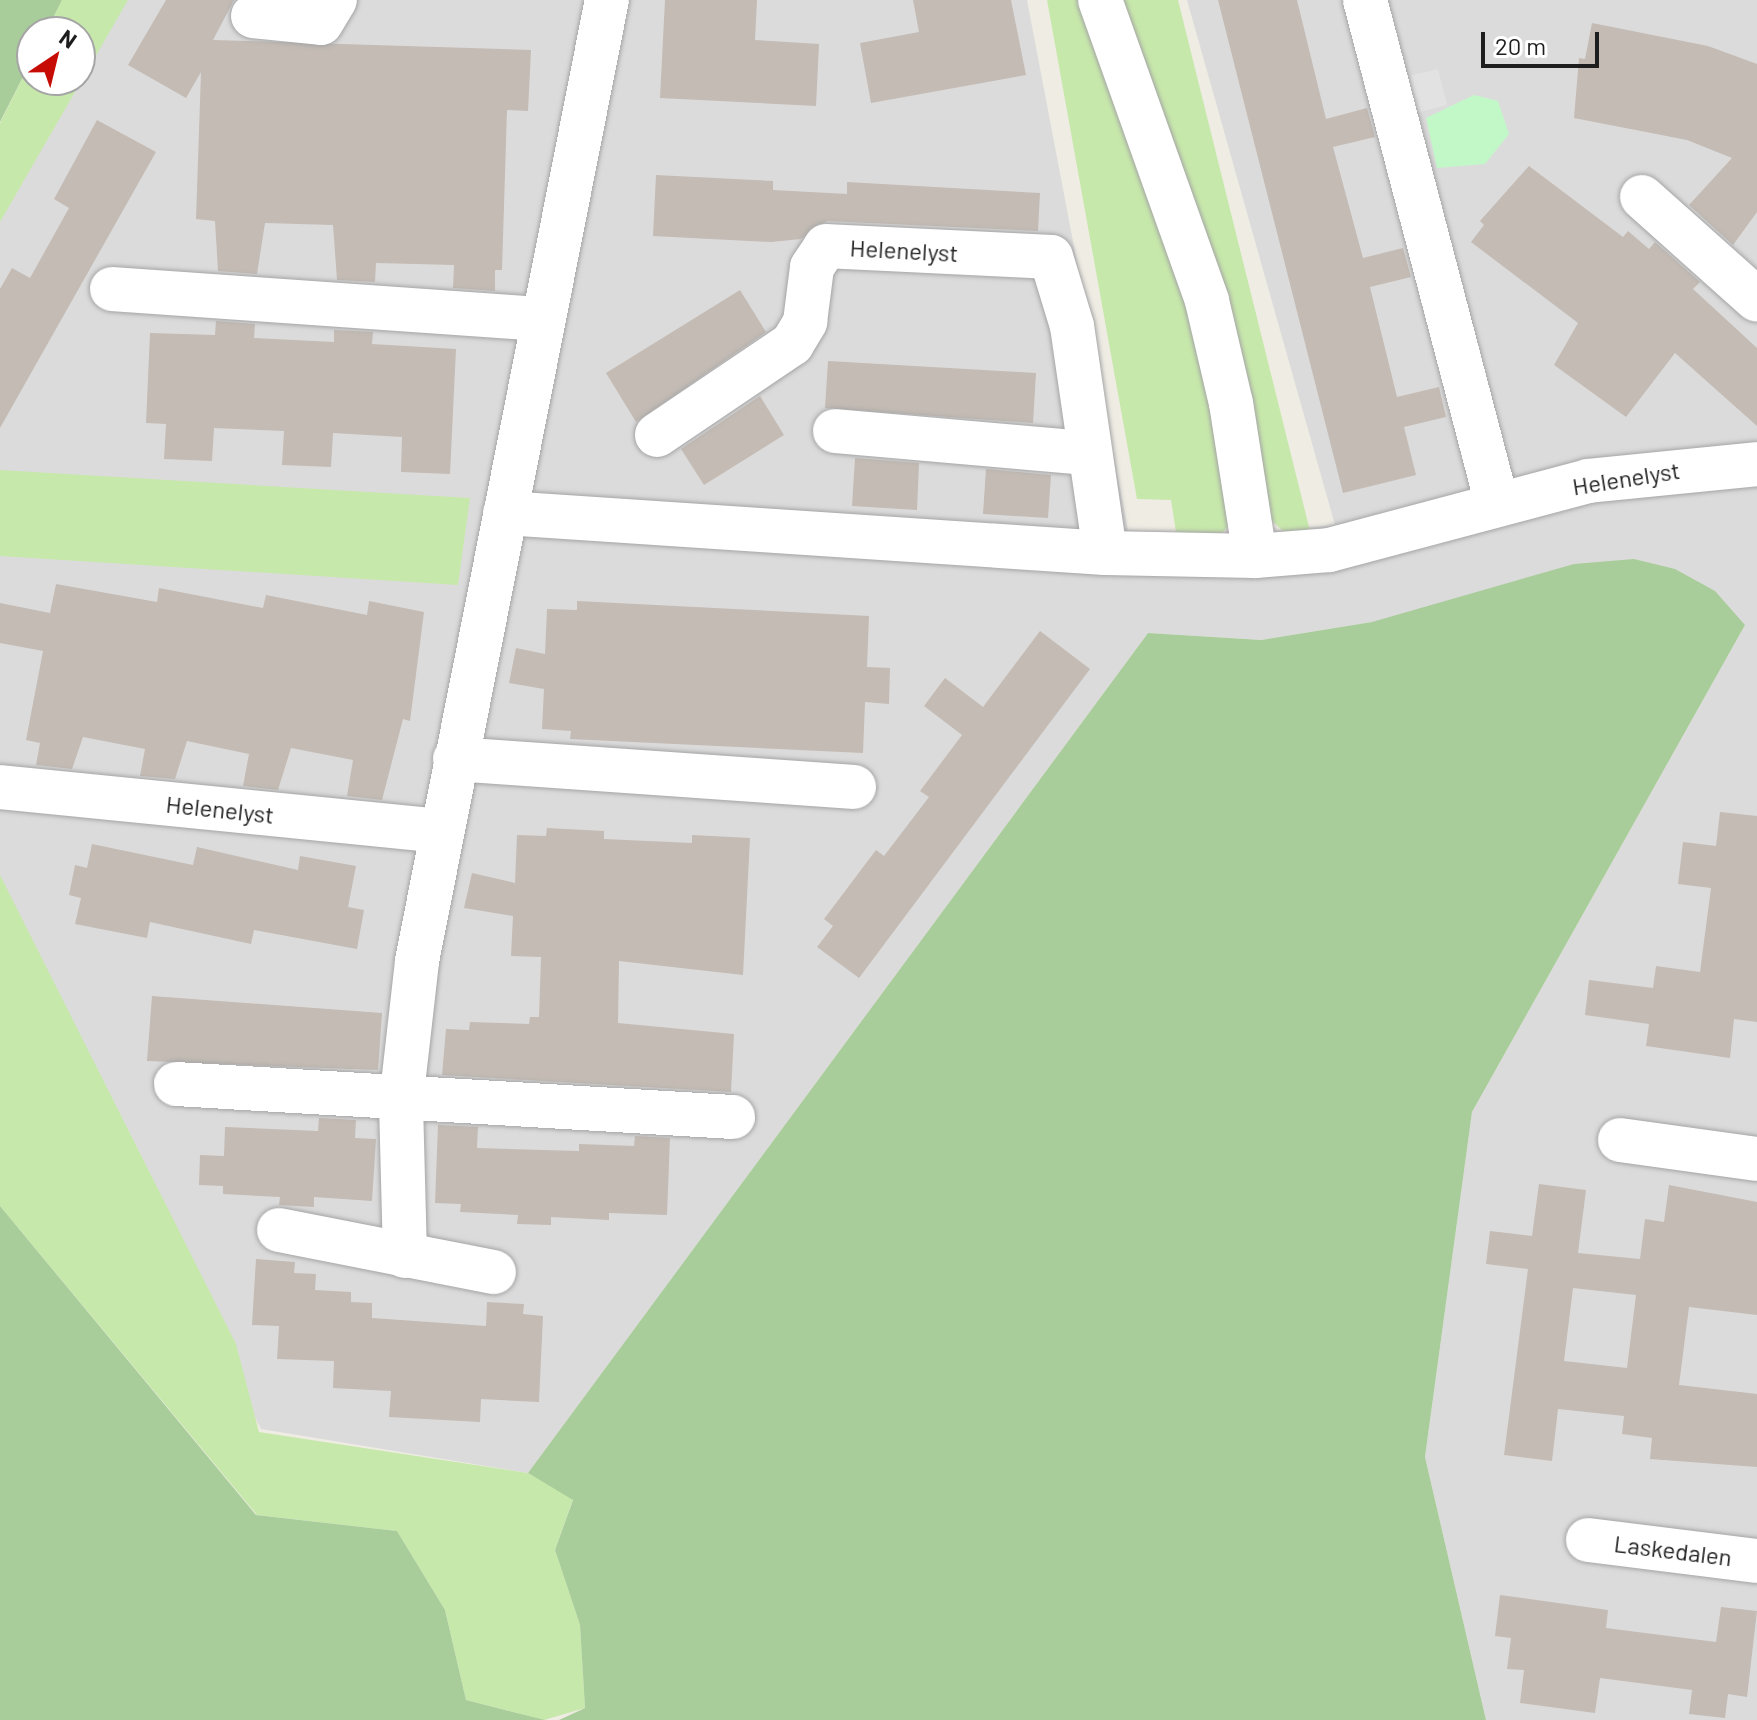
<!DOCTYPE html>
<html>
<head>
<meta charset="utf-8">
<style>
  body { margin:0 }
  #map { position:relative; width:1757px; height:1720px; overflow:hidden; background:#efece4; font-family:Barlow,sans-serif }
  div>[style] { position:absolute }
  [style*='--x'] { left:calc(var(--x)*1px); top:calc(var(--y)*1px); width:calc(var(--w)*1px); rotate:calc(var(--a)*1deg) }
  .residential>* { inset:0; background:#dcdbdb }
  .grass>* { inset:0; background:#c7e8ab }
  .forest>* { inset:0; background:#a8cd9a }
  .park>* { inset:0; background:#c2f8c8 }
  .parking>* { inset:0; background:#e2e2e2 }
  .building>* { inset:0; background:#c3bbb4 }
  .roads { filter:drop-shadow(0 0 2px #a5a5a5) drop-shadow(0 0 2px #a5a5a5) }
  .minor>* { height:44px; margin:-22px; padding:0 22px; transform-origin:22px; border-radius:22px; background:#fff }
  span { translate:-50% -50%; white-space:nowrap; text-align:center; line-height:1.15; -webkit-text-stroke:6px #fff; paint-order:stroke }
  .street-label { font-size:24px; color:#1e1e1e }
  .north { position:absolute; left:16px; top:16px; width:80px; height:80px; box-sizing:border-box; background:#fff; border:2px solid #a5a5a5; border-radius:50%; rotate:35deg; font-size:22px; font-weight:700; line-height:32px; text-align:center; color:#1e1e1e }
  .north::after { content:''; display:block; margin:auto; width:28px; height:36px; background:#c70b05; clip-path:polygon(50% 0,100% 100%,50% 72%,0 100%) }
  .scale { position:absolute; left:1481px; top:32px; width:118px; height:36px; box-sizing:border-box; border:4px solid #1e1e1e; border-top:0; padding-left:10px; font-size:24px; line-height:28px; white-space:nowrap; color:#1e1e1e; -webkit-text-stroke:6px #fff; paint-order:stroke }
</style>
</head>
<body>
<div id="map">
  <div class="residential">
    <i style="clip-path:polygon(120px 0,1027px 0,1128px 530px,1220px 536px,1335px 525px,1187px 0,1757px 0,1757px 1720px,1486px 1720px,1425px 1457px,1472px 1112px,1745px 625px,1372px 622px,1261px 640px,1148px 633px,528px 1473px,261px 1429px,0 930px,0 209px,80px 80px)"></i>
  </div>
  <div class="grass">
    <i style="clip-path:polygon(62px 0,128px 0,0 222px,0 123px,32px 59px,32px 80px,80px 80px,80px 32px,46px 32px)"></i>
    <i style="clip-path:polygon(1047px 0,1082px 0,1203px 340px,1237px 517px,1222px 533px,1176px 532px,1171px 500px,1137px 499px)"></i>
    <i style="clip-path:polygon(1113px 0,1178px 0,1310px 531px,1286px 534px,1265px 514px)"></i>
    <i style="clip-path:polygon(0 470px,470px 498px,458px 585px,0 556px)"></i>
    <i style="clip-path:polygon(0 875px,236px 1344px,259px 1432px,528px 1473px,573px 1499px,555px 1550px,580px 1625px,585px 1708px,544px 1720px,466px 1700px,445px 1610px,397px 1531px,257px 1515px,0 1206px)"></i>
  </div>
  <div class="forest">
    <i style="clip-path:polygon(0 0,62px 0,46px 32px,32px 32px,32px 59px,0 122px)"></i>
    <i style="clip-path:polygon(1634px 559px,1675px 569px,1715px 591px,1745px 625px,1472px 1112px,1425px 1457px,1486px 1720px,559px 1720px,585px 1708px,580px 1625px,555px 1550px,573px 1500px,528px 1473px,1148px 633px,1261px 640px,1372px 622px,1574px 564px)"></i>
    <i style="clip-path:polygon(0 1206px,256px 1515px,397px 1531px,445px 1610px,466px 1700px,545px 1720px,0 1720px)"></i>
  </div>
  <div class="park">
    <i style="clip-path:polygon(1474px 95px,1498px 101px,1509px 134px,1485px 164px,1437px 168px,1426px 118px)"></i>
  </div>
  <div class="parking">
    <i style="clip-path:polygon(1438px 69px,1447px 105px,1412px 114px,1401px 78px)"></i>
  </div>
  <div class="building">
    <i style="clip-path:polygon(166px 0,234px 0,213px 40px,531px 50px,528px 111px,507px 110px,502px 270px,495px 270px,495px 291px,453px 288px,454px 265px,376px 263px,375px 282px,337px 280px,333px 225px,265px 223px,257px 274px,218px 271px,215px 221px,196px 219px,201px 72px,186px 98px,128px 65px)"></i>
    <i style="clip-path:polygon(665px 0,757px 0,755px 40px,819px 44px,816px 106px,660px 98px)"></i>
    <i style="clip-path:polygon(913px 0,1011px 0,1026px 75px,871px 103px,860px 43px,919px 32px)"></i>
    <i style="clip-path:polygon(1218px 0,1297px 0,1326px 119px,1367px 108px,1375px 137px,1333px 147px,1363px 258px,1403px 248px,1411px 277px,1370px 287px,1397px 397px,1439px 387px,1446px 417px,1404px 427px,1416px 475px,1343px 493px)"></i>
    <i style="clip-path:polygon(1592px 23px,1708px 46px,1757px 64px,1757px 212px,1733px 245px,1689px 205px,1732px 158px,1687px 140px,1574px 118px,1579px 58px,1585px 59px)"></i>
    <i style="clip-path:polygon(97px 120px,156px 152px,0 428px,0 289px,12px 268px,30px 278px,69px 208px,54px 199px)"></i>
    <i style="clip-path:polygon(1529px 166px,1623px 237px,1628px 231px,1649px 249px,1655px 242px,1700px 282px,1693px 289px,1757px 348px,1757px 426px,1675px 353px,1626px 417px,1554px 365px,1578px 323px,1471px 242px,1484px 225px,1480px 221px)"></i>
    <i style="clip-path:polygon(656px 175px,773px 181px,773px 190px,847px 194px,847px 182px,1040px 193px,1038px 231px,827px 221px,801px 239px,771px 242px,653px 236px)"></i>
    <i style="clip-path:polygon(740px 290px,766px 332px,636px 422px,606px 373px)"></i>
    <i style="clip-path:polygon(216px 321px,255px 324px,254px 338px,334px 342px,334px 330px,373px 332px,372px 344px,456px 349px,450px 474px,401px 472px,402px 437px,333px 433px,331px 467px,282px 465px,284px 431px,214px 428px,212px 461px,164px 459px,166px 424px,146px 423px,150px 333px,215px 335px)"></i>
    <i style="clip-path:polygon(828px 361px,1036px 373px,1033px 423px,825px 408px)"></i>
    <i style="clip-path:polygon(760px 396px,784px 435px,704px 485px,681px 449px)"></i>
    <i style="clip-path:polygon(855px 458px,919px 463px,917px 510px,852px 506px)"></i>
    <i style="clip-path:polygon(986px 469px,1051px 475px,1048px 518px,983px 514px)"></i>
    <i style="clip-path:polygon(56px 584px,157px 602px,159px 588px,263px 608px,266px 595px,367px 615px,369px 601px,424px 612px,410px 721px,403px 719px,382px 800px,347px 796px,353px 760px,291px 748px,278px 790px,243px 786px,249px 754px,187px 741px,175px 779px,140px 776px,145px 749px,83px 737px,72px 769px,36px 765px,40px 743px,26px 740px,43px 651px,0 643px,0 603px,50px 613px)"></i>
    <i style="clip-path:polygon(577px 601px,869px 616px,867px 667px,890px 668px,889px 704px,865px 702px,863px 753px,570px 739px,571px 731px,542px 729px,544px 689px,509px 683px,516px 648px,545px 654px,547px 609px,577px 610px)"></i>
    <i style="clip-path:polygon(1040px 631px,1090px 669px,859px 978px,817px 947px,833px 926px,824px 919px,876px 850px,884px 856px,929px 797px,920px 791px,962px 735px,924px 706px,945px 678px,983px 707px)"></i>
    <i style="clip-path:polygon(1720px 812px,1757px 816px,1757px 1022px,1734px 1019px,1730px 1058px,1646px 1046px,1649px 1024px,1585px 1015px,1589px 980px,1653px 988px,1656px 966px,1700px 972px,1711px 888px,1678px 884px,1683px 842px,1716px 846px)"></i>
    <i style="clip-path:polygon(547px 828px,604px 831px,604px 839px,692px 843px,692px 835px,750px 838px,743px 975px,619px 961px,618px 1023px,734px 1034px,731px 1092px,442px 1075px,446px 1029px,469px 1030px,470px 1022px,529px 1024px,530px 1017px,539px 1017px,541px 957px,511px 956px,513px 916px,464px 908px,472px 873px,515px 883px,517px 835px,546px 836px)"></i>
    <i style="clip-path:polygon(92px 844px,193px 865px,197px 847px,298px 870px,300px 856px,356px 866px,348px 907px,364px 910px,357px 949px,254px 930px,251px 944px,150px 922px,147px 938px,75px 924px,81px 898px,69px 895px,75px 865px,87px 868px)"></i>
    <i style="clip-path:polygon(152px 996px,382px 1013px,378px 1070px,147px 1061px)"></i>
    <i style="clip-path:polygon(319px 1118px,356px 1120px,355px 1138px,376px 1139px,372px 1201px,314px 1197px,314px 1207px,279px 1205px,280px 1197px,223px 1194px,223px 1186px,199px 1185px,200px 1155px,224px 1156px,225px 1127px,318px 1131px)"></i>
    <i style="clip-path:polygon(438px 1125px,478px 1127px,477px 1148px,579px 1151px,579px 1144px,634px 1146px,635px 1136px,670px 1138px,667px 1215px,609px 1213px,609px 1220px,551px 1217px,551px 1225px,517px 1224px,518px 1215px,460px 1212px,461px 1204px,435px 1203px)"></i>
    <i style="clip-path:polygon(evenodd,1539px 1184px,1586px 1190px,1578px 1253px,1640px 1259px,1645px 1219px,1664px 1222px,1669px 1185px,1757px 1202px,1757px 1315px,1689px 1307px,1679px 1385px,1757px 1394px,1757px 1467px,1650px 1459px,1652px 1438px,1622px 1434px,1624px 1416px,1558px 1409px,1552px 1461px,1504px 1455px,1528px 1269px,1486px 1264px,1490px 1231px,1532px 1236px,1539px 1184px,1573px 1288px,1636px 1295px,1627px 1368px,1564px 1361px,1573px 1288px)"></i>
    <i style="clip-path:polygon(256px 1259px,295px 1262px,294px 1273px,316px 1274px,315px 1290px,351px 1292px,351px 1302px,372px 1303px,372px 1318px,486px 1326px,487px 1302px,524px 1304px,523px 1314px,543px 1316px,539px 1402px,481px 1399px,480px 1422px,389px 1417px,391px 1391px,333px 1388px,334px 1361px,277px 1359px,279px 1326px,252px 1325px)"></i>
    <i style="clip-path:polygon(1500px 1595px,1608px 1610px,1606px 1628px,1716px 1642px,1721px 1607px,1757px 1611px,1747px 1697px,1728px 1694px,1725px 1718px,1689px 1714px,1692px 1690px,1600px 1678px,1595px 1713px,1520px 1703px,1524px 1670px,1507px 1669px,1511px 1638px,1495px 1636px)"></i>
  </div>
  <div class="roads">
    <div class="minor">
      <i style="--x:1100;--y:0;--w:319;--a:70.4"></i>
      <i style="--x:1207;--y:301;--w:105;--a:76.8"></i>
      <i style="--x:1231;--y:403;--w:155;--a:81.1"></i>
      <i style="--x:1365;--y:0;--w:521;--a:75.32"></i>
      <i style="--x:253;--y:16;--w:68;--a:5.9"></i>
      <i style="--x:321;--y:23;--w:27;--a:-59"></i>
      <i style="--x:1642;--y:197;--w:154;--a:41.8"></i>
      <i style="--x:112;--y:289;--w:431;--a:4"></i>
      <i style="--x:835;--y:431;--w:254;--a:5"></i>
      <i style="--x:657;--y:435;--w:163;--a:-34"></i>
      <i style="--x:792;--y:344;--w:26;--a:-59"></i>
      <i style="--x:805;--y:322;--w:55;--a:-82.7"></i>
      <i style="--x:812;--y:267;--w:25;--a:-56"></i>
      <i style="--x:826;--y:246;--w:225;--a:2.8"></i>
      <i style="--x:1051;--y:257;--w:72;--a:73.1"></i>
      <i style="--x:1072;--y:326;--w:229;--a:81.7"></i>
      <i style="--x:505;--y:513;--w:601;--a:3.81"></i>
      <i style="--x:1105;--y:553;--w:150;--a:1.1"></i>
      <i style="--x:1255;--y:556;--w:74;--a:-4.6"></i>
      <i style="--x:1329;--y:550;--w:268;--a:-14.9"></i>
      <i style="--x:1588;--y:481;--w:170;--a:-5.7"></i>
      <i style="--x:455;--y:759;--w:400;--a:4"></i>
      <i style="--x:0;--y:787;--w:443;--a:5.7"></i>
      <i style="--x:176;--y:1084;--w:558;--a:3.39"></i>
      <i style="--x:1620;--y:1140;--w:138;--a:7.9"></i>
      <i style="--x:279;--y:1230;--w:219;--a:11.1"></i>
      <i style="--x:405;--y:1256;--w:154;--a:-91.5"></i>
      <i style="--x:401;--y:1102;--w:142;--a:-83.5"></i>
      <i style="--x:417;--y:961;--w:980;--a:-78.82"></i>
      <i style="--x:1588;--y:1540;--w:170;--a:7.1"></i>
    </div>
  </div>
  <div class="street-label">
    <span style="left:904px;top:250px;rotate:3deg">Helenelyst</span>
    <span style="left:1626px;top:478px;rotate:-9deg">Helenelyst</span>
    <span style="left:220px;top:809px;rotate:6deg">Helenelyst</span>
    <span style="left:1673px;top:1550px;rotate:7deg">Laskedalen</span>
  </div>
  <div class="north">N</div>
  <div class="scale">20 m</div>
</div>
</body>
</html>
